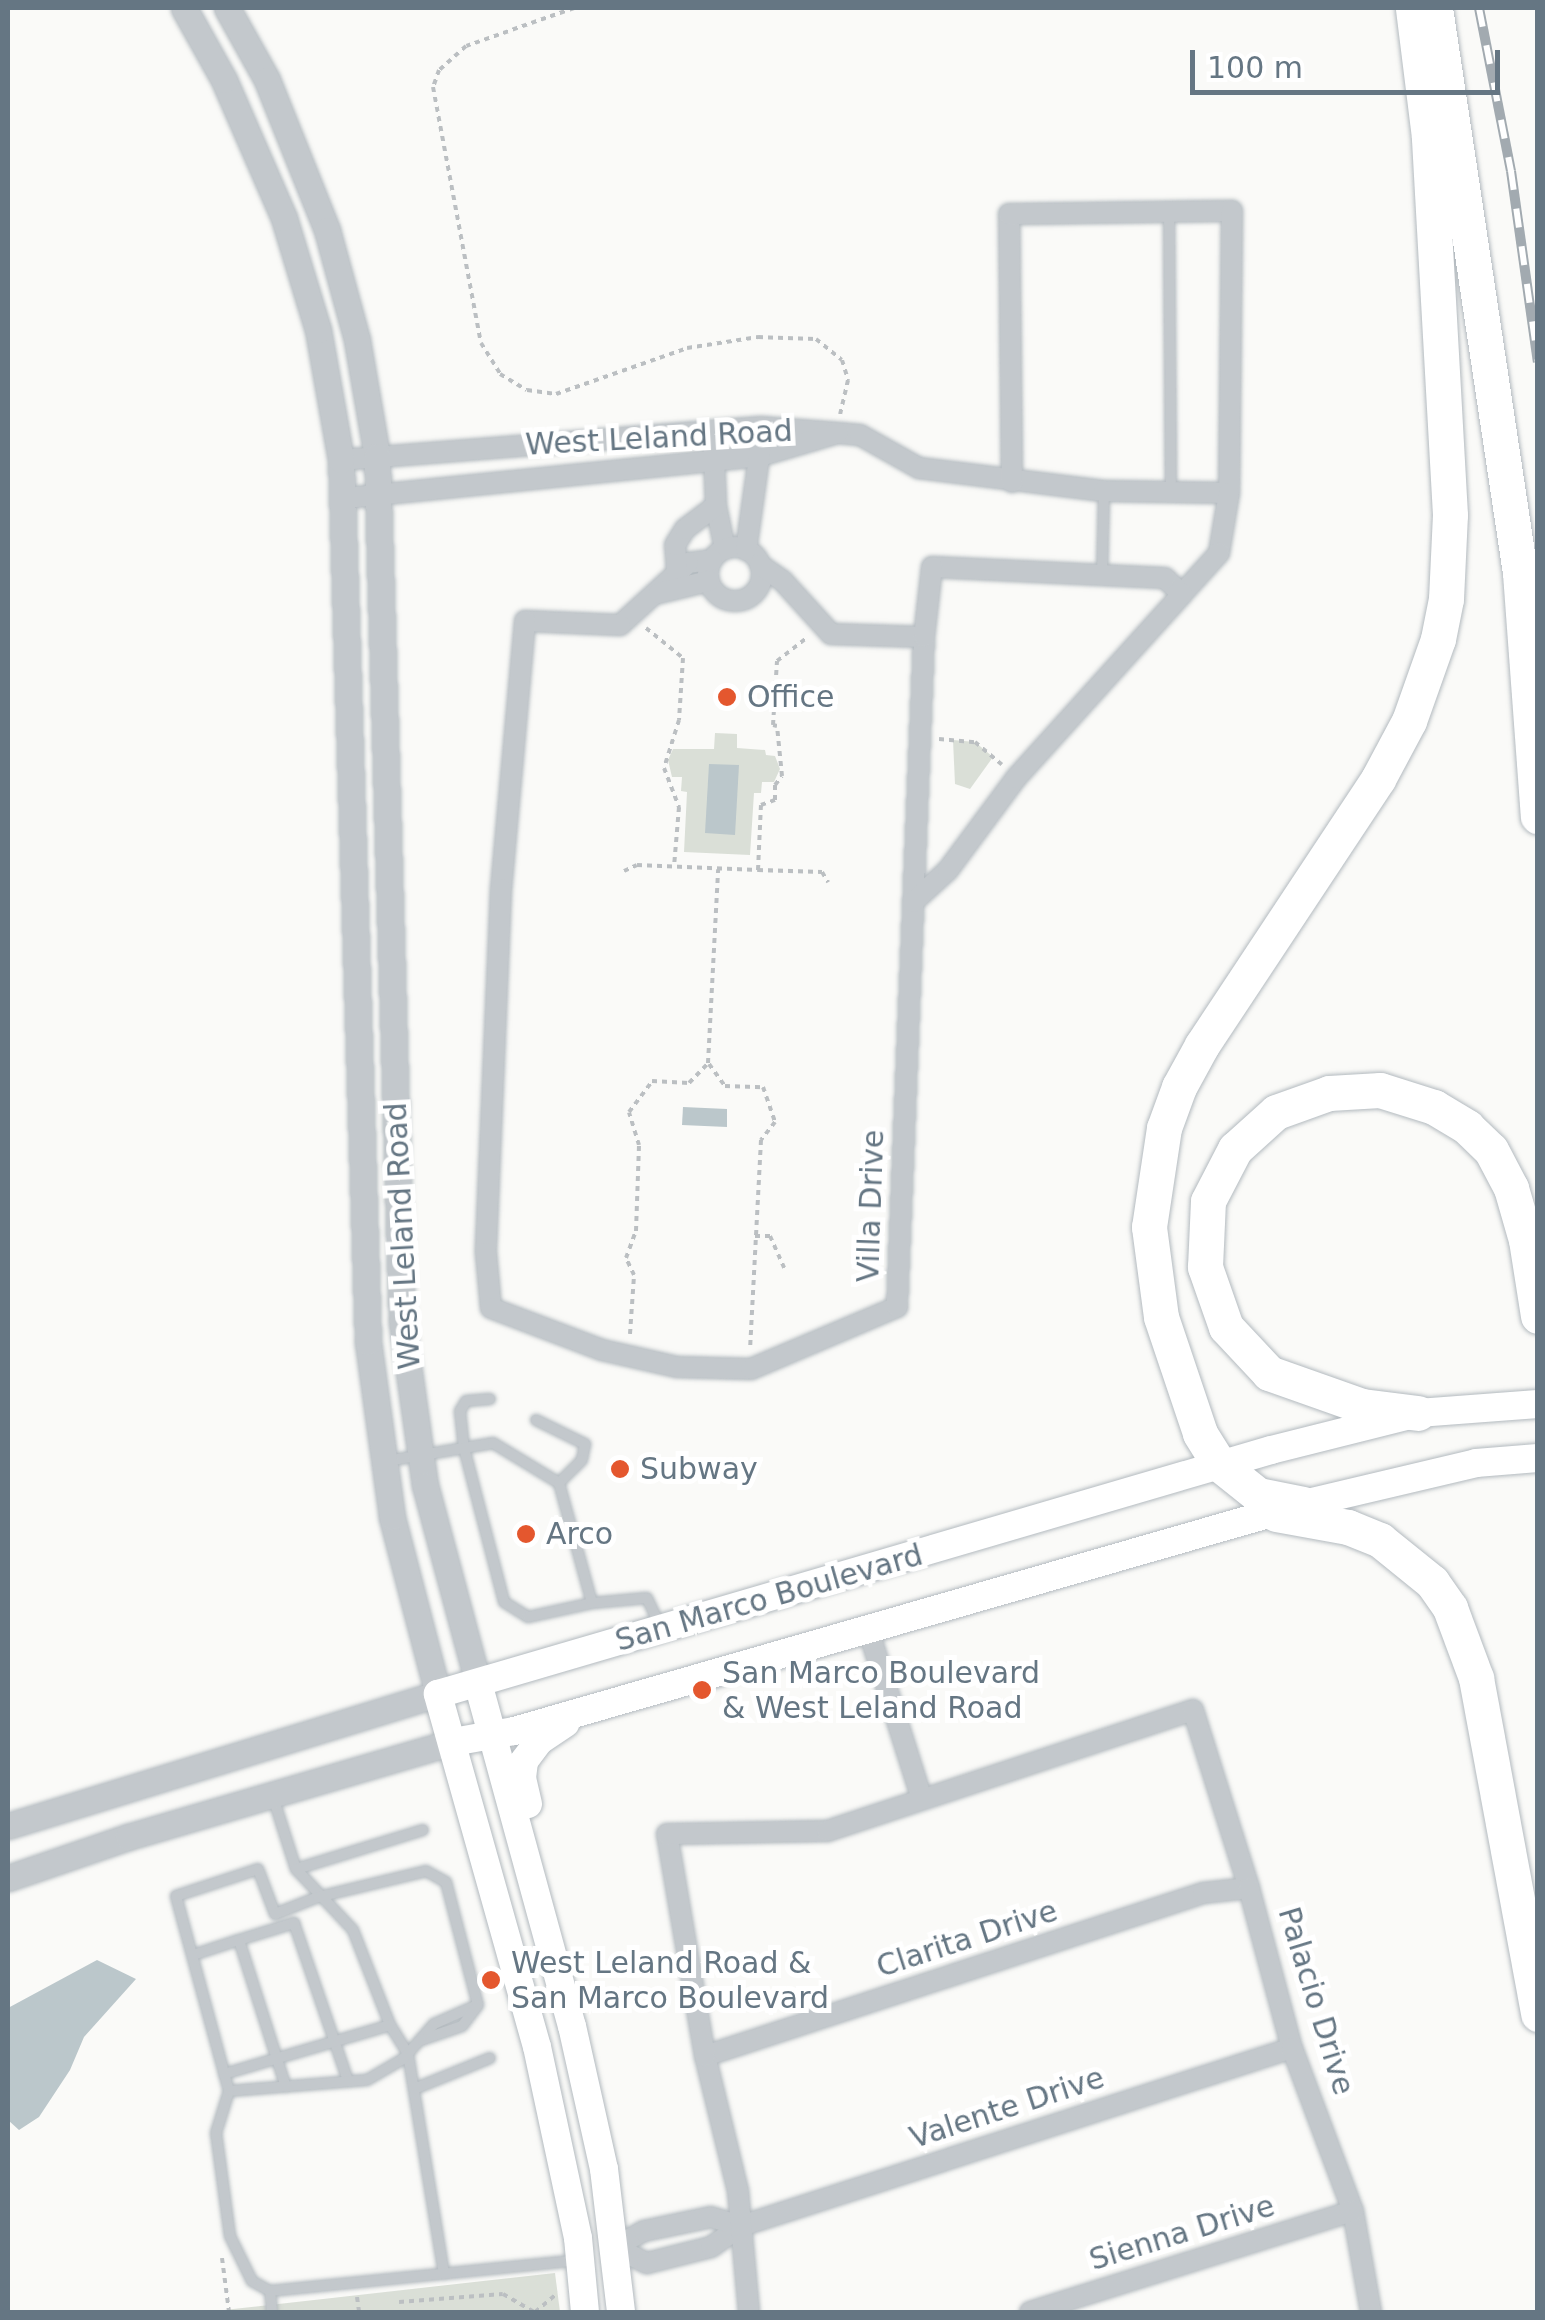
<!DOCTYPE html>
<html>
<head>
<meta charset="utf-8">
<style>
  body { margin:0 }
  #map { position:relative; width:1545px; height:2320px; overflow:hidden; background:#fafaf8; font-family:"DejaVu Sans",sans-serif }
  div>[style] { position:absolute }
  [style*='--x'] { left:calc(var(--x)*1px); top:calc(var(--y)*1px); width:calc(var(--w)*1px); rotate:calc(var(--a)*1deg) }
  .green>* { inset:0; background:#dadfd7 }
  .water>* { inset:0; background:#bbc7cb }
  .path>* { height:4px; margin-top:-2px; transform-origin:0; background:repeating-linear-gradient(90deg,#bbbfc2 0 5px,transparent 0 10px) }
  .roads { filter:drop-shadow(0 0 2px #b3babf) drop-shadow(0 0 2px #b3babf) }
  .service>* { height:10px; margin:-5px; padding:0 5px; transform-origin:5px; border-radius:5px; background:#c3c8cc }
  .minor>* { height:20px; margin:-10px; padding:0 10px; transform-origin:10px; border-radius:10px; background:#c3c8cc }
  .minor>.ring { margin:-10px; padding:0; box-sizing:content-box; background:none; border:20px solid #c3c8cc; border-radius:50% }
  .tertiary>* { height:25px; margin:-12.5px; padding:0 12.5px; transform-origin:12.5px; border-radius:12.5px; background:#c3c8cc }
  .secondary>* { height:28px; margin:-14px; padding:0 14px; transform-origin:14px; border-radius:14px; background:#fff }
  .motorway>* { height:35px; margin:-17.5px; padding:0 17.5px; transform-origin:17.5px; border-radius:17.5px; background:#fff }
  .rail>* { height:10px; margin-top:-5px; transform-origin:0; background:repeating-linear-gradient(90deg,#fff 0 19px,#a2aab0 0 38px); box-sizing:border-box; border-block:2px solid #a2aab0 }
  .dots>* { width:28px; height:28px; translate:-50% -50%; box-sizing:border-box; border:5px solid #fff; border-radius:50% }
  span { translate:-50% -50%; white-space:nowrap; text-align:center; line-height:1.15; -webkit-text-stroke:10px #fff; paint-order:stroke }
  .street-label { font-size:30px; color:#657683 }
  .poi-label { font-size:30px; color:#657683 }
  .left { translate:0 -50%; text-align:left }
  .frame { position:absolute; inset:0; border:10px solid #657683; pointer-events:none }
  .scale { position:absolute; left:1190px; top:50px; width:310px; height:45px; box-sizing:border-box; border:5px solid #657683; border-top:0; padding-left:12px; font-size:30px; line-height:35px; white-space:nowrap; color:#657683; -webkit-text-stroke:8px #fff; paint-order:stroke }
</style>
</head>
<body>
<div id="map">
  <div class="green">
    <i style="clip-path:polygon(715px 733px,737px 734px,737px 748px,765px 750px,766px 755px,775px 756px,780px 769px,774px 782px,762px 782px,761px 793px,754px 793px,750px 855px,684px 852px,687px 792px,681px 791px,682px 777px,672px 777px,668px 760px,673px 749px,714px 749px)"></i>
    <i style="clip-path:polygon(953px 740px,975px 742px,993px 757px,970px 789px,955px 784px)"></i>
    <i style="clip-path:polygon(555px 2273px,560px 2312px,225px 2312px,224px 2310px)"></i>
  </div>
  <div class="water">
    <i style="clip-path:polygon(709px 764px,739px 765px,735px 835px,705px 833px)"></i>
    <i style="clip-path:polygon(683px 1107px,727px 1109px,727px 1127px,682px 1125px)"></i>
    <i style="clip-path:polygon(97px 1960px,136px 1979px,84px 2037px,70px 2070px,39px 2117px,19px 2130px,8px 2120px,8px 2008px)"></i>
  </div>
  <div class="path">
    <i style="--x:574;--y:8;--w:114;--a:160.6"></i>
    <i style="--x:466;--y:46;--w:36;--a:138"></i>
    <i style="--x:439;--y:70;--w:18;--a:109"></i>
    <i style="--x:433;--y:87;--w:260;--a:79.4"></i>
    <i style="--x:481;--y:343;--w:36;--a:58"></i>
    <i style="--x:500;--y:374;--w:31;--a:31"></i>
    <i style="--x:527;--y:390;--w:29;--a:8"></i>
    <i style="--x:556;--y:394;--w:139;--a:-19.3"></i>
    <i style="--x:687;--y:348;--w:72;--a:-8.8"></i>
    <i style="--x:758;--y:337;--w:58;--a:2"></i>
    <i style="--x:816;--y:339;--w:33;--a:39"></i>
    <i style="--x:842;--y:360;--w:21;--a:73"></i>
    <i style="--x:848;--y:380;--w:35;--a:103"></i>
    <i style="--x:646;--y:628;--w:48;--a:39"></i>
    <i style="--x:683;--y:658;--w:62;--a:93.7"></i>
    <i style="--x:679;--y:720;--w:50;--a:107.4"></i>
    <i style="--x:664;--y:768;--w:42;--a:69"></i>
    <i style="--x:679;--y:807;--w:59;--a:94.8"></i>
    <i style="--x:939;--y:739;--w:36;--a:5"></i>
    <i style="--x:975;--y:742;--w:35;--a:40"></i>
    <i style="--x:758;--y:870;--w:64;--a:1.8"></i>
    <i style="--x:822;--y:872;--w:12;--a:59"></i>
    <i style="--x:624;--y:871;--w:14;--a:-25"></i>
    <i style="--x:637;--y:865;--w:121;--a:2.4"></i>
    <i style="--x:758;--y:870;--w:65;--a:-87.4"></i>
    <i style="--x:761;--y:805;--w:15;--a:-20"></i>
    <i style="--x:775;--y:800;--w:15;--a:-90"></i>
    <i style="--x:775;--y:785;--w:11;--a:-52"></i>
    <i style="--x:782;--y:776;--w:50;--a:-95.7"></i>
    <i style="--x:777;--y:726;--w:4;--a:-166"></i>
    <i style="--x:773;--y:725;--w:64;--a:-86.4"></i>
    <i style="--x:777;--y:661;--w:39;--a:-38"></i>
    <i style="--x:709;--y:1064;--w:27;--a:54"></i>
    <i style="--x:725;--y:1086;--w:38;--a:2"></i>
    <i style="--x:763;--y:1087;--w:37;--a:71"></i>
    <i style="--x:775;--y:1122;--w:23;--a:128"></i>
    <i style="--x:761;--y:1140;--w:209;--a:93"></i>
    <i style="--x:755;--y:1236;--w:15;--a:0"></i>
    <i style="--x:770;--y:1236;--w:35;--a:66"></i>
    <i style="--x:630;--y:1334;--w:59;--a:-86.1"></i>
    <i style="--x:634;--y:1275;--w:19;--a:-115"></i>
    <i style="--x:626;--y:1258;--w:29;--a:-70"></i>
    <i style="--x:636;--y:1231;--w:86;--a:-88"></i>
    <i style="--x:639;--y:1145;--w:34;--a:-107"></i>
    <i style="--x:629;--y:1112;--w:39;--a:-53"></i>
    <i style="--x:652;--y:1081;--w:37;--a:3"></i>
    <i style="--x:689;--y:1083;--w:28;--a:-46"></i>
    <i style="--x:708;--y:1063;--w:194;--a:-87"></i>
    <i style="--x:222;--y:2258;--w:54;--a:82.6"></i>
    <i style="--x:357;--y:2297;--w:15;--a:82"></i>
    <i style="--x:399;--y:2302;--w:104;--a:-4.4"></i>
    <i style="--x:503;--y:2294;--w:36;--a:30"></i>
    <i style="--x:535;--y:2312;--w:30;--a:-40"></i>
  </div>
  <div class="roads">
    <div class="service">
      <i style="--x:1169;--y:212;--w:279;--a:89.6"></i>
      <i style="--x:1102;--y:574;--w:83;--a:-88.6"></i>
      <i style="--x:490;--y:1399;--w:24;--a:175"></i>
      <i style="--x:466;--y:1401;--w:12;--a:121"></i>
      <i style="--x:460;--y:1411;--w:37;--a:84"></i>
      <i style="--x:464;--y:1448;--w:159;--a:75.4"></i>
      <i style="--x:504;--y:1602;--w:28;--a:32"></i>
      <i style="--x:528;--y:1617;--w:66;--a:-12.3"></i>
      <i style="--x:536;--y:1420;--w:55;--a:26.1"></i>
      <i style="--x:585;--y:1444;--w:16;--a:101"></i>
      <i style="--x:582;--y:1460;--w:33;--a:135"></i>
      <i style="--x:387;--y:1461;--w:108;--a:-9.6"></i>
      <i style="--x:493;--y:1443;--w:77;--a:31.2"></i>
      <i style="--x:559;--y:1483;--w:124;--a:74.6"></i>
      <i style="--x:592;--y:1603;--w:55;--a:-5.2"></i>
      <i style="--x:647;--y:1598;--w:33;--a:65"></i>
      <i style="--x:272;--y:1794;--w:79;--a:72.3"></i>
      <i style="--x:423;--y:1830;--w:133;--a:162.9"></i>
      <i style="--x:296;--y:1869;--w:83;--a:46.9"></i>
      <i style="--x:353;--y:1930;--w:102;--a:68.7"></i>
      <i style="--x:390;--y:2025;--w:34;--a:58"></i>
      <i style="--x:408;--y:2054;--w:223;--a:80.7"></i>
      <i style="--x:239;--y:1940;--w:58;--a:-17.2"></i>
      <i style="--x:294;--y:1923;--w:167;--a:71.1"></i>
      <i style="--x:193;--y:1955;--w:48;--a:-18.1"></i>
      <i style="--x:239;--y:1940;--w:154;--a:72.3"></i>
      <i style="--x:224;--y:2074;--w:173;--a:-16.4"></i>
      <i style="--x:414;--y:2089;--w:82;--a:-22.2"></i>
      <i style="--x:229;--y:2091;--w:138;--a:-4.6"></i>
      <i style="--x:367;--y:2080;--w:42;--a:-30.3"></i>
      <i style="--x:403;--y:2059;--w:47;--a:-48.5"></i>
      <i style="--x:434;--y:2024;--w:47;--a:-23.8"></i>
      <i style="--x:270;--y:2291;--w:21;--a:-151"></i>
      <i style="--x:252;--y:2281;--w:50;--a:-116.1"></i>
      <i style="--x:230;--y:2236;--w:104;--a:-97.7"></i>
      <i style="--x:216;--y:2133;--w:44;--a:-72.8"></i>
      <i style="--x:229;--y:2091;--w:202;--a:-105.2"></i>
      <i style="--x:176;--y:1896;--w:86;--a:-18.2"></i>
      <i style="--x:258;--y:1869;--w:48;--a:69.3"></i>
      <i style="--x:275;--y:1914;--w:46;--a:-21.6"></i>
      <i style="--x:318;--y:1897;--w:111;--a:-13.5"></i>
      <i style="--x:426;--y:1871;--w:23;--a:29"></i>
      <i style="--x:446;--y:1882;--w:127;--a:75.4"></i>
      <i style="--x:478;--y:2005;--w:26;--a:127"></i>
      <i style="--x:462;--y:2026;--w:43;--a:161.1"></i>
      <i style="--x:272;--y:2312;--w:21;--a:-95"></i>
      <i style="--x:270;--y:2291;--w:312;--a:-5.7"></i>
    </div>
    <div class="minor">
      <i style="--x:713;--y:431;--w:75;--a:87.7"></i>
      <i style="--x:716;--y:506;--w:44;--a:78.2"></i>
      <i style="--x:838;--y:433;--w:22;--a:5"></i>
      <i style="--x:860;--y:435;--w:68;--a:29.2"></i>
      <i style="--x:919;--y:468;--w:186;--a:7.1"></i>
      <i style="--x:1104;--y:491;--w:125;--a:0.9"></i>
      <i style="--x:341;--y:460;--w:421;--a:-4.5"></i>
      <i style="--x:761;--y:427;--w:77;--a:4.5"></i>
      <i style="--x:838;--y:433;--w:81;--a:163.6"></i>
      <i style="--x:760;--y:456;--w:418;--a:174.2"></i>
      <i style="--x:1012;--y:482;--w:268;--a:-90.6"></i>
      <i style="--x:1009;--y:214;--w:223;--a:-0.8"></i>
      <i style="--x:1232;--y:211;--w:282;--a:90.6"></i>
      <i style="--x:1229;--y:493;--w:61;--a:99.5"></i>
      <i style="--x:1219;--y:553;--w:55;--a:132.1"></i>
      <i class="ring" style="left:708px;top:547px;width:34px;height:34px"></i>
      <i style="--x:746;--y:550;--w:108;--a:-82"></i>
      <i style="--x:712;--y:560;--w:24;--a:173"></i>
      <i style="--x:688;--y:563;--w:92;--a:137.6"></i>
      <i style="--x:620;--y:625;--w:95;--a:-177.6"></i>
      <i style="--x:525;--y:621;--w:269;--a:95.1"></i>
      <i style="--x:501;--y:889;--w:364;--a:92.4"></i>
      <i style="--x:486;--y:1253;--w:55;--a:84.8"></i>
      <i style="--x:491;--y:1308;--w:119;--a:20.7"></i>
      <i style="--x:602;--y:1350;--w:77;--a:12.8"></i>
      <i style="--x:677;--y:1367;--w:74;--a:1.5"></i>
      <i style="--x:751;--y:1369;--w:159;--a:-23"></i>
      <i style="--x:897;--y:1307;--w:671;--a:-87.69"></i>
      <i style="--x:924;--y:637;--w:93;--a:-178.2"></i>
      <i style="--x:831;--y:634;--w:72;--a:-132.2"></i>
      <i style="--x:783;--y:581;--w:28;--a:-145"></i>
      <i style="--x:677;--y:571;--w:26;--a:-94"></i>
      <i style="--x:675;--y:545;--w:19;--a:-58"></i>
      <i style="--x:685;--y:529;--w:39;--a:-37"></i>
      <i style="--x:659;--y:593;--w:51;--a:-13.5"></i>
      <i style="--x:913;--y:902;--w:47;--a:-42.4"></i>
      <i style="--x:948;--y:870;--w:114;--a:-53.5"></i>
      <i style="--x:1016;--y:778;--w:248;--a:-47.9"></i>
      <i style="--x:1182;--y:594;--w:23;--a:-137"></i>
      <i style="--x:1165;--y:578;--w:233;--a:-177.3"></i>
      <i style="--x:932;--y:567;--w:70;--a:96.5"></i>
      <i style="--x:868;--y:1629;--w:178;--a:72.4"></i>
      <i style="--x:705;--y:2056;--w:524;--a:-18.12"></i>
      <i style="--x:1203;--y:1893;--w:46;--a:-6.2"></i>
      <i style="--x:615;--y:2247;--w:36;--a:27"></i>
      <i style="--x:647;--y:2263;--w:66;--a:-14"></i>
      <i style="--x:711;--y:2247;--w:37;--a:-35"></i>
      <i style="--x:741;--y:2226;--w:579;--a:-17.9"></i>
      <i style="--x:615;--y:2247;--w:33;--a:-29"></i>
      <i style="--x:644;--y:2231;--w:68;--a:-11.8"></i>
      <i style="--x:711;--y:2217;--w:31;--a:17"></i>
      <i style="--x:749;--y:2312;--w:121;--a:-95.2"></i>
      <i style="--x:738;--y:2191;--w:139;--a:-103.7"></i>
      <i style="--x:705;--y:2056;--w:225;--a:-99.7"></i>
      <i style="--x:667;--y:1834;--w:160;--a:-1.1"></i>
      <i style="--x:827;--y:1831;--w:385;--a:-18.3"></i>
      <i style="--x:1193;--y:1710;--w:187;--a:72.5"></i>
      <i style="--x:1249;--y:1888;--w:166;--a:75"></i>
      <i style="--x:1292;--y:2048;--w:174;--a:69.5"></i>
      <i style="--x:1353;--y:2211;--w:103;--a:79.9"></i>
      <i style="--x:1030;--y:2312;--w:338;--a:-17.4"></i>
    </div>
    <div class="tertiary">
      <i style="--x:227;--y:8;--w:82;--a:60.9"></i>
      <i style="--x:267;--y:80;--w:162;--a:68.2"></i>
      <i style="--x:327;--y:230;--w:114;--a:74.7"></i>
      <i style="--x:357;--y:340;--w:118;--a:80.2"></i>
      <i style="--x:377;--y:456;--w:866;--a:88.35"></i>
      <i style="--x:402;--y:1322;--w:165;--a:82"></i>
      <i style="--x:425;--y:1485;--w:205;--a:75"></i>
      <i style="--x:8;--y:1826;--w:450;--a:-17.1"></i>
      <i style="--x:438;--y:1694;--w:183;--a:-104.6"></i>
      <i style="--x:392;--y:1517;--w:177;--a:-97.8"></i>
      <i style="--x:368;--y:1342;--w:882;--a:-91.75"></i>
      <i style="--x:341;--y:460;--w:132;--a:-100"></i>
      <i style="--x:318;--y:330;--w:117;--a:-106.9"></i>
      <i style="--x:284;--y:218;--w:150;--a:-113.5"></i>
      <i style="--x:224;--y:80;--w:82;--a:-119.1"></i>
      <i style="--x:8;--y:1878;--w:127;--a:-18.9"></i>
      <i style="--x:128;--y:1837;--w:339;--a:-16.3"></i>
    </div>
    <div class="secondary">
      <i style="--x:478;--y:1683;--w:356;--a:74.7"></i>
      <i style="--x:572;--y:2026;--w:147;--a:77.4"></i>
      <i style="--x:604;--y:2169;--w:144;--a:83.2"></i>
      <i style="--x:453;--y:1742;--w:62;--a:-10.2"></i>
      <i style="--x:514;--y:1731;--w:821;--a:-16.05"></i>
      <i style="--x:1303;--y:1504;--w:178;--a:-13.3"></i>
      <i style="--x:1476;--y:1463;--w:62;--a:-4.6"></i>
      <i style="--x:528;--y:1804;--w:27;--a:-103"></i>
      <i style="--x:522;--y:1778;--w:17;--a:-83"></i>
      <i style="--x:524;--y:1761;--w:25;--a:-53"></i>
      <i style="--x:539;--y:1741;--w:32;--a:-34"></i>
      <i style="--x:585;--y:2312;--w:74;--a:-95.4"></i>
      <i style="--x:578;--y:2238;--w:195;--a:-102.1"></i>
      <i style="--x:537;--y:2047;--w:367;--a:-105.7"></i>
      <i style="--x:438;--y:1694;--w:868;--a:-16.33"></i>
      <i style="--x:1271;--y:1450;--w:152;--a:-14.1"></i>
      <i style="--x:1418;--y:1413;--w:120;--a:-4.3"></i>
    </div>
    <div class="motorway">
      <i style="--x:1435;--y:8;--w:571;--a:81.44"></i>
      <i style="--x:1520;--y:573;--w:244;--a:85.8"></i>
      <i style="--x:1418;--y:1413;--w:56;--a:-172.9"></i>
      <i style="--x:1362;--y:1406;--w:99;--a:-160.5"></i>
      <i style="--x:1269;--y:1373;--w:63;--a:-133.1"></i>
      <i style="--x:1226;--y:1327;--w:64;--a:-109.3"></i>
      <i style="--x:1205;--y:1267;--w:66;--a:-87.4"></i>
      <i style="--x:1208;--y:1201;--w:59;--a:-62.6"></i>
      <i style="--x:1235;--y:1149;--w:55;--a:-42.1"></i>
      <i style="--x:1276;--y:1112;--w:56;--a:-19.7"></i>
      <i style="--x:1329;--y:1093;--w:51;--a:-3.4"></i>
      <i style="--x:1380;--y:1090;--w:57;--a:17.5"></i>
      <i style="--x:1434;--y:1107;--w:39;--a:31"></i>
      <i style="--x:1467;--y:1127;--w:33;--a:44"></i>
      <i style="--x:1491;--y:1150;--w:43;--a:62.2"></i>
      <i style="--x:1511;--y:1188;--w:54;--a:73.9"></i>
      <i style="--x:1526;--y:1240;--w:77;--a:81"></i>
      <i style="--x:1303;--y:1504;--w:46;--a:-168.7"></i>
      <i style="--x:1258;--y:1495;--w:50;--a:-141.5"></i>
      <i style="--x:1219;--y:1464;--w:36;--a:-122"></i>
      <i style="--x:1200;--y:1433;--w:122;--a:-108.6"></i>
      <i style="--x:1161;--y:1317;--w:91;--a:-97.6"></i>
      <i style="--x:1149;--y:1227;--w:100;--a:-81.4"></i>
      <i style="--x:1164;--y:1128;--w:44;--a:-69.9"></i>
      <i style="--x:1179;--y:1087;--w:48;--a:-61.3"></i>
      <i style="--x:1202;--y:1045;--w:319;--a:-56.5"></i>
      <i style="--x:1378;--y:779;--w:66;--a:-61.9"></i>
      <i style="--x:1409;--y:721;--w:87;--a:-70.5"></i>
      <i style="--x:1438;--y:639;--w:41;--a:-78.7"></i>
      <i style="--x:1446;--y:599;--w:84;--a:-87.3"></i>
      <i style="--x:1450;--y:515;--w:379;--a:-93.2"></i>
      <i style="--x:1429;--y:137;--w:130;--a:-97.1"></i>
      <i style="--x:1276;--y:1514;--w:73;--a:10.2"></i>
      <i style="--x:1348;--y:1527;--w:35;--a:22"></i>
      <i style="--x:1380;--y:1540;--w:67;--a:38.9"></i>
      <i style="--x:1432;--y:1582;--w:32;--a:55"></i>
      <i style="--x:1450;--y:1608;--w:75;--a:69.6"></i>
      <i style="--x:1476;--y:1678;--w:342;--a:79.5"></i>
    </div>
  </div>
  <div class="rail">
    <i style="--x:1479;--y:8;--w:166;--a:78.9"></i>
    <i style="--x:1511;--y:171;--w:193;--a:82"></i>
  </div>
  <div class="dots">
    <i style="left:727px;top:697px;background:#e4572e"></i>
    <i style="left:620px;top:1469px;background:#e4572e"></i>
    <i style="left:526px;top:1534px;background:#e4572e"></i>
    <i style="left:702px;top:1690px;background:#e4572e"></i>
    <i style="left:491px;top:1980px;background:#e4572e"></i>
  </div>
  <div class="street-label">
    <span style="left:659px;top:438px;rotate:-3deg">West Leland Road</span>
    <span style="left:871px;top:1206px;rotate:-88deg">Villa Drive</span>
    <span style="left:403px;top:1236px;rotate:-93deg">West Leland Road</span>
    <span style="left:769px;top:1598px;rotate:-16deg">San Marco Boulevard</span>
    <span style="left:967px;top:1939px;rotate:-18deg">Clarita Drive</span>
    <span style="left:1316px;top:2001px;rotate:73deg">Palacio Drive</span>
    <span style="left:1007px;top:2108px;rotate:-18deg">Valente Drive</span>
    <span style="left:1182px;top:2233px;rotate:-17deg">Sienna Drive</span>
  </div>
  <div class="poi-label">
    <span class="left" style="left:747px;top:697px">Office</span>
    <span class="left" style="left:640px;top:1469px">Subway</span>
    <span class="left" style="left:546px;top:1534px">Arco</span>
    <span class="left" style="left:722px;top:1690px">San Marco Boulevard<br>&amp; West Leland Road</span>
    <span class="left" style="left:511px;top:1980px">West Leland Road &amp;<br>San Marco Boulevard</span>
  </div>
  <div class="frame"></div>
  <div class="scale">100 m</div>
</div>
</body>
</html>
